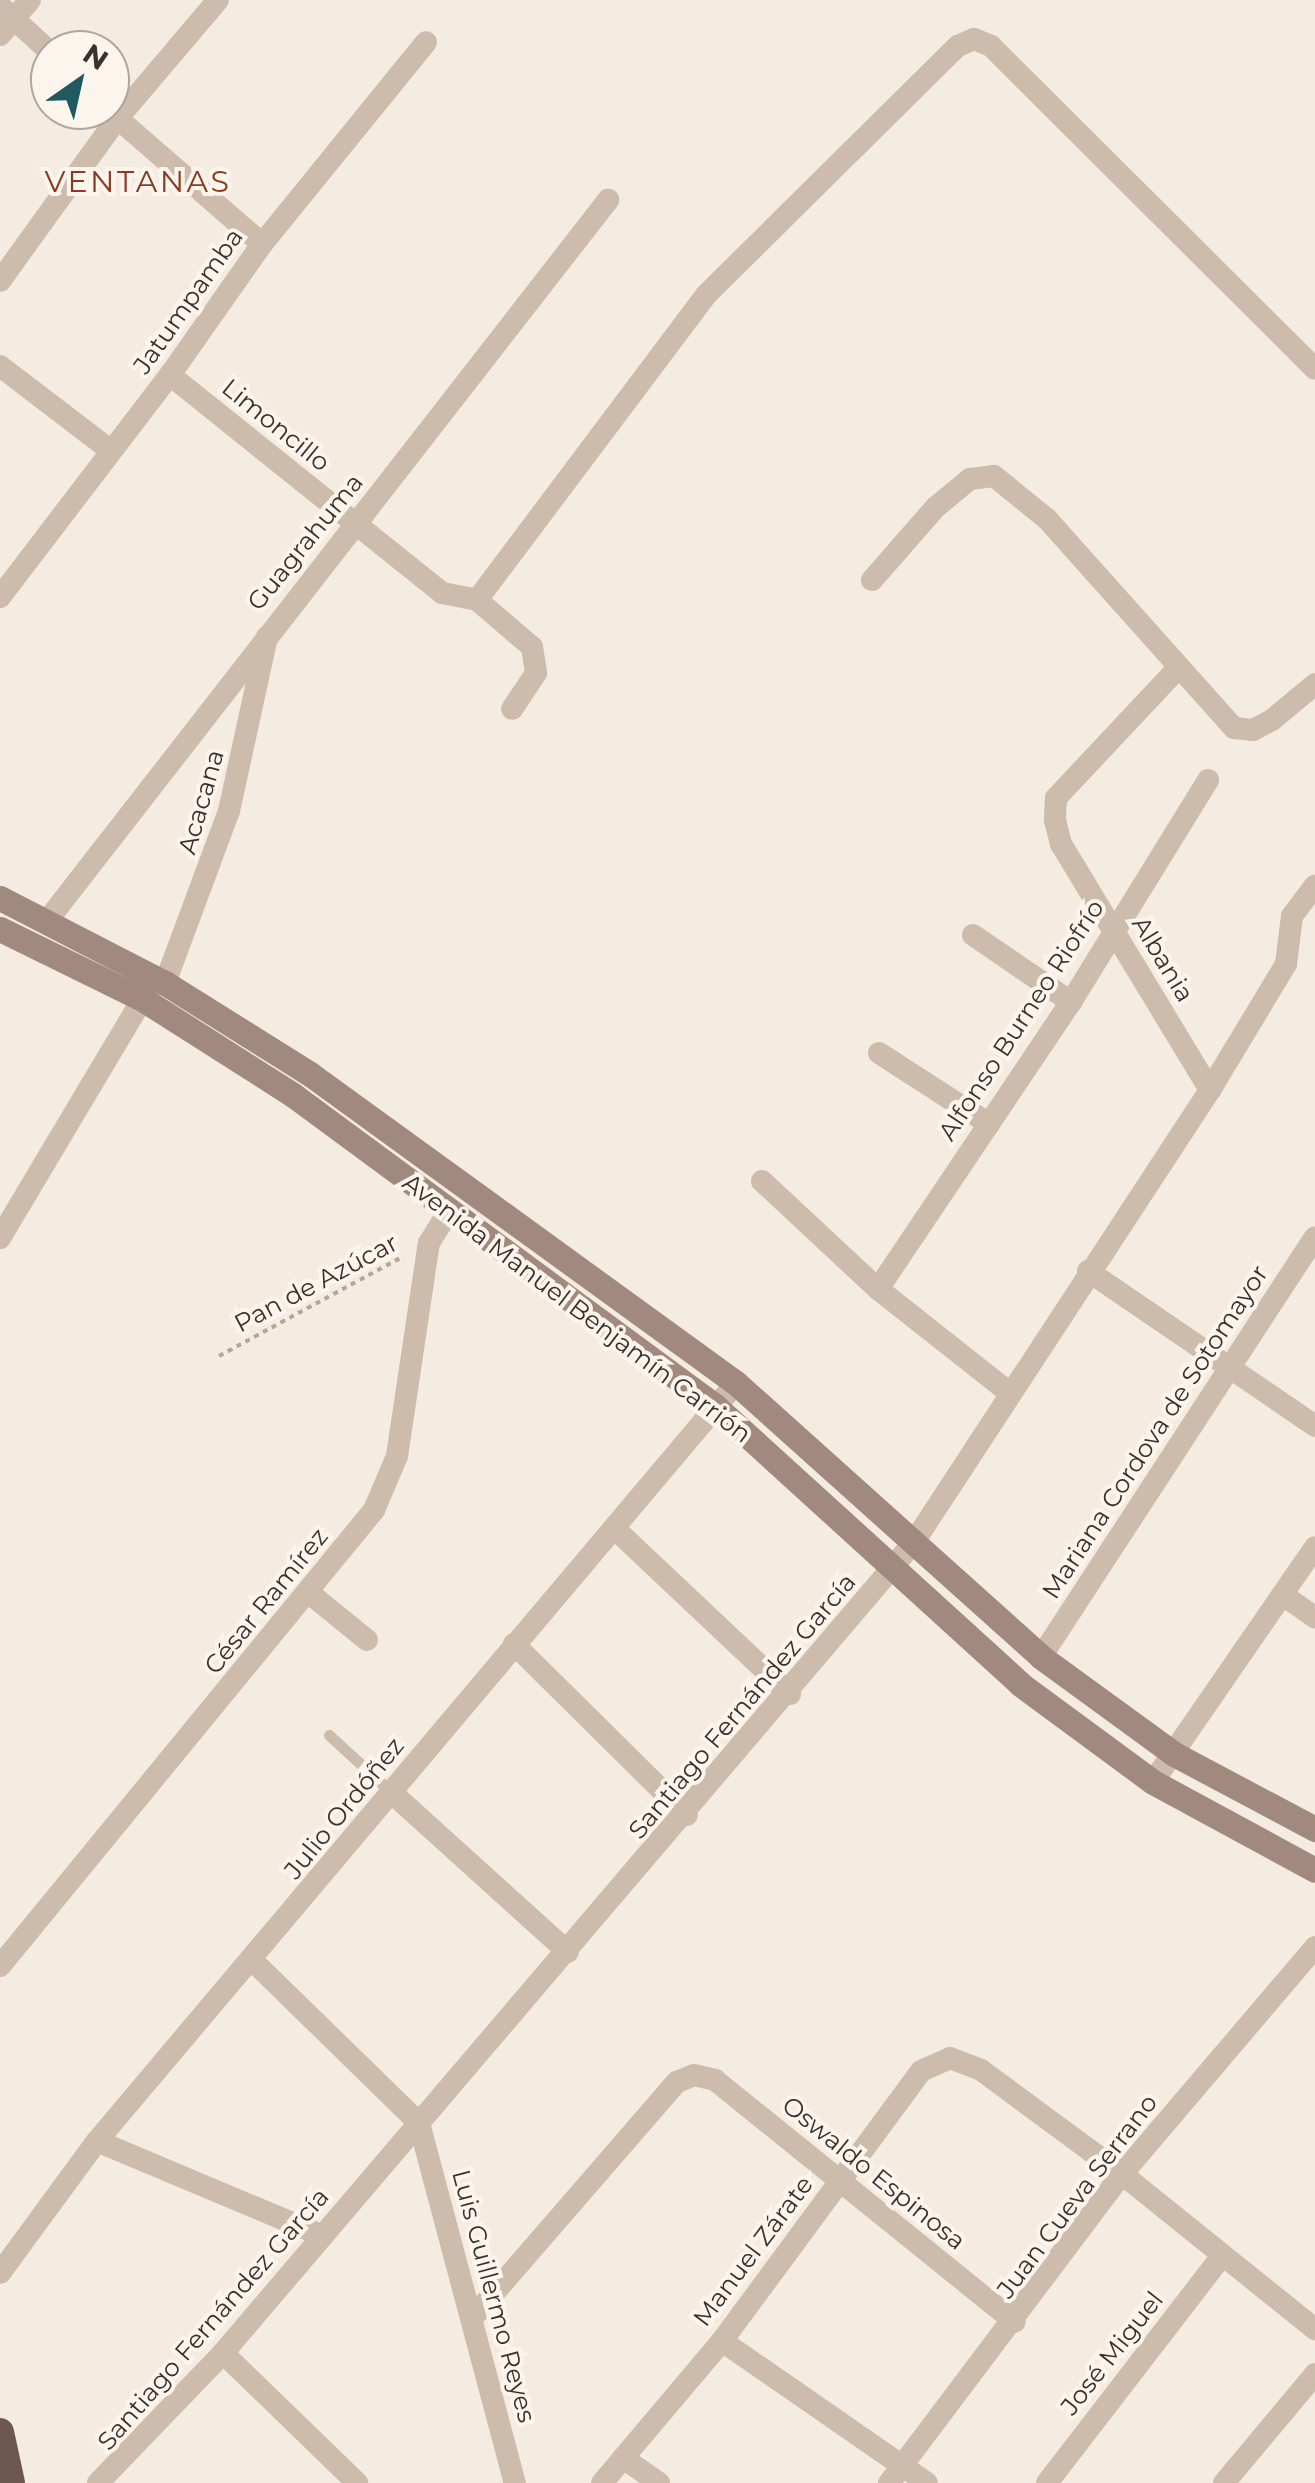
<!DOCTYPE html>
<html>
<head>
<meta charset="utf-8">
<style>
  body { margin:0 }
  #map { position:relative; width:1315px; height:2483px; overflow:hidden; background:#f4ebe1; font-family:Montserrat,sans-serif }
  div>[style] { position:absolute }
  [style*='--x'] { left:calc(var(--x)*1px); top:calc(var(--y)*1px); width:calc(var(--w)*1px); rotate:calc(var(--a)*1deg) }
  .path>* { height:4px; margin-top:-2px; transform-origin:0; background:repeating-linear-gradient(90deg,#b9a596 0 5px,transparent 0 10px) }
  .service>* { height:11px; margin:-5.5px; padding:0 5.5px; transform-origin:5.5px; border-radius:5.5px; background:#cdbbac }
  .minor>* { height:22px; margin:-11px; padding:0 11px; transform-origin:11px; border-radius:11px; background:#cdbbac }
  .secondary>* { height:25px; margin:-12.5px; padding:0 12.5px; transform-origin:12.5px; border-radius:12.5px; background:#a18a7d }
  .trunk>* { height:28px; margin:-14px; padding:0 14px; transform-origin:14px; border-radius:14px; background:#6c584f }
  span { translate:-50% -50%; white-space:nowrap; text-align:center; line-height:1.15; -webkit-text-stroke:8px #fbf5ee; paint-order:stroke }
  .street-label { font-size:25px; color:#3b302b }
  .quarter-label { font-size:30px; color:#8c3b22; letter-spacing:2.5px }
  .north { position:absolute; left:30px; top:30px; width:100px; height:100px; box-sizing:border-box; background:#fbf5ee; border:2px solid #aea6a0; border-radius:50%; rotate:34deg; font-size:28px; font-weight:700; line-height:40px; text-align:center; color:#3b302b }
  .north::after { content:''; display:block; margin:auto; width:35px; height:45px; background:#1f5a5e; clip-path:polygon(50% 0,100% 100%,50% 72%,0 100%) }
</style>
</head>
<body>
<div id="map">
  <div class="path">
    <i style="--x:219;--y:1356;--w:210;--a:-28.4"></i>
  </div>
  <div class="service">
    <i style="--x:329;--y:1735;--w:86;--a:42.6"></i>
  </div>
  <div class="minor">
    <i style="--x:0;--y:6;--w:68;--a:42.6"></i>
    <i style="--x:0;--y:35;--w:46;--a:-49.4"></i>
    <i style="--x:108;--y:110;--w:204;--a:41"></i>
    <i style="--x:0;--y:281;--w:200;--a:-54.2"></i>
    <i style="--x:117;--y:119;--w:156;--a:-49.7"></i>
    <i style="--x:0;--y:366;--w:138;--a:37.4"></i>
    <i style="--x:170;--y:375;--w:349;--a:38.7"></i>
    <i style="--x:442;--y:593;--w:36;--a:11"></i>
    <i style="--x:477;--y:600;--w:72;--a:40.5"></i>
    <i style="--x:532;--y:647;--w:26;--a:81"></i>
    <i style="--x:536;--y:673;--w:43;--a:123.7"></i>
    <i style="--x:872;--y:580;--w:97;--a:-48.8"></i>
    <i style="--x:936;--y:507;--w:44;--a:-39.5"></i>
    <i style="--x:970;--y:479;--w:24;--a:-7"></i>
    <i style="--x:994;--y:476;--w:68;--a:39.1"></i>
    <i style="--x:1047;--y:519;--w:280;--a:48.2"></i>
    <i style="--x:1234;--y:728;--w:19;--a:6"></i>
    <i style="--x:1253;--y:730;--w:21;--a:-28"></i>
    <i style="--x:1272;--y:720;--w:56;--a:-39.9"></i>
    <i style="--x:0;--y:597;--w:280;--a:-52.6"></i>
    <i style="--x:170;--y:375;--w:160;--a:-54.9"></i>
    <i style="--x:262;--y:244;--w:260;--a:-50.9"></i>
    <i style="--x:477;--y:600;--w:381;--a:-53.1"></i>
    <i style="--x:706;--y:295;--w:354;--a:-44.7"></i>
    <i style="--x:958;--y:46;--w:17;--a:-24"></i>
    <i style="--x:974;--y:39;--w:18;--a:22"></i>
    <i style="--x:991;--y:46;--w:457;--a:44.9"></i>
    <i style="--x:1179;--y:667;--w:180;--a:133.2"></i>
    <i style="--x:1056;--y:798;--w:22;--a:93"></i>
    <i style="--x:1055;--y:820;--w:25;--a:76"></i>
    <i style="--x:1061;--y:844;--w:288;--a:58.8"></i>
    <i style="--x:47;--y:921;--w:914;--a:-52.11"></i>
    <i style="--x:973;--y:935;--w:119;--a:34.4"></i>
    <i style="--x:165;--y:983;--w:184;--a:-69.6"></i>
    <i style="--x:229;--y:811;--w:178;--a:-77.7"></i>
    <i style="--x:879;--y:1053;--w:131;--a:32.8"></i>
    <i style="--x:762;--y:1181;--w:158;--a:43"></i>
    <i style="--x:878;--y:1289;--w:164;--a:38.3"></i>
    <i style="--x:0;--y:1238;--w:295;--a:-59.2"></i>
    <i style="--x:1088;--y:1271;--w:275;--a:34.3"></i>
    <i style="--x:878;--y:1289;--w:346;--a:-56.1"></i>
    <i style="--x:1071;--y:1002;--w:261;--a:-58.3"></i>
    <i style="--x:614;--y:1528;--w:242;--a:43.3"></i>
    <i style="--x:308;--y:1592;--w:76;--a:39.1"></i>
    <i style="--x:1283;--y:1595;--w:39;--a:35"></i>
    <i style="--x:514;--y:1644;--w:243;--a:44.7"></i>
    <i style="--x:1041;--y:1657;--w:501;--a:-56.88"></i>
    <i style="--x:1153;--y:1782;--w:285;--a:-55.4"></i>
    <i style="--x:392;--y:1793;--w:237;--a:42.1"></i>
    <i style="--x:254;--y:1962;--w:231;--a:44.3"></i>
    <i style="--x:419;--y:2123;--w:373;--a:75.1"></i>
    <i style="--x:0;--y:1966;--w:590;--a:-50.64"></i>
    <i style="--x:374;--y:1510;--w:59;--a:-66.9"></i>
    <i style="--x:397;--y:1456;--w:215;--a:-81.5"></i>
    <i style="--x:429;--y:1243;--w:38;--a:-58"></i>
    <i style="--x:97;--y:2141;--w:245;--a:22.8"></i>
    <i style="--x:0;--y:2273;--w:164;--a:-53.7"></i>
    <i style="--x:97;--y:2141;--w:991;--a:-49.87"></i>
    <i style="--x:474;--y:2316;--w:310;--a:-49.1"></i>
    <i style="--x:677;--y:2082;--w:18;--a:-22"></i>
    <i style="--x:694;--y:2075;--w:22;--a:13"></i>
    <i style="--x:715;--y:2080;--w:385;--a:38.9"></i>
    <i style="--x:722;--y:2341;--w:249;--a:34.7"></i>
    <i style="--x:223;--y:2353;--w:187;--a:44.1"></i>
    <i style="--x:623;--y:2458;--w:44;--a:34.8"></i>
    <i style="--x:98;--y:2483;--w:180;--a:-46.1"></i>
    <i style="--x:223;--y:2353;--w:1065;--a:-49.57"></i>
    <i style="--x:914;--y:1542;--w:540;--a:-56.78"></i>
    <i style="--x:1210;--y:1090;--w:147;--a:-58.9"></i>
    <i style="--x:1286;--y:964;--w:48;--a:-82.9"></i>
    <i style="--x:1292;--y:916;--w:38;--a:-53"></i>
    <i style="--x:602;--y:2483;--w:186;--a:-49.8"></i>
    <i style="--x:722;--y:2341;--w:335;--a:-53.6"></i>
    <i style="--x:921;--y:2071;--w:32;--a:-24"></i>
    <i style="--x:950;--y:2058;--w:33;--a:21"></i>
    <i style="--x:981;--y:2070;--w:175;--a:36.4"></i>
    <i style="--x:1122;--y:2174;--w:248;--a:38.8"></i>
    <i style="--x:889;--y:2483;--w:387;--a:-53"></i>
    <i style="--x:1122;--y:2174;--w:298;--a:-49.6"></i>
    <i style="--x:1047;--y:2483;--w:287;--a:-52.4"></i>
    <i style="--x:1224;--y:2483;--w:142;--a:-50.1"></i>
  </div>
  <div class="secondary">
    <i style="--x:0;--y:898;--w:186;--a:27.3"></i>
    <i style="--x:165;--y:983;--w:171;--a:32.1"></i>
    <i style="--x:310;--y:1074;--w:526;--a:35.96"></i>
    <i style="--x:736;--y:1383;--w:410;--a:41.9"></i>
    <i style="--x:1041;--y:1657;--w:165;--a:36.1"></i>
    <i style="--x:1174;--y:1754;--w:160;--a:28"></i>
    <i style="--x:0;--y:929;--w:161;--a:26.2"></i>
    <i style="--x:144;--y:1000;--w:177;--a:32.5"></i>
    <i style="--x:293;--y:1095;--w:524;--a:36.39"></i>
    <i style="--x:715;--y:1406;--w:413;--a:42.3"></i>
    <i style="--x:1020;--y:1684;--w:165;--a:36.4"></i>
    <i style="--x:1153;--y:1782;--w:184;--a:28.5"></i>
  </div>
  <div class="trunk">
    <i style="--x:0;--y:2432;--w:52;--a:77.8"></i>
  </div>
  <div class="street-label">
    <span style="left:188px;top:301px;rotate:-55deg">Jatumpamba</span>
    <span style="left:276px;top:425px;rotate:39deg">Limoncillo</span>
    <span style="left:305px;top:542px;rotate:-51deg">Guagrahuma</span>
    <span style="left:201px;top:802px;rotate:-74deg">Acacana</span>
    <span style="left:1163px;top:959px;rotate:59deg">Albania</span>
    <span style="left:1021px;top:1020px;rotate:-57deg">Alfonso Burneo Riofrío</span>
    <span style="left:316px;top:1283px;rotate:-28deg">Pan de Azúcar</span>
    <span style="left:577px;top:1308px;rotate:37deg">Avenida Manuel Benjamín Carrión</span>
    <span style="left:1155px;top:1432px;rotate:-57deg">Mariana Cordova de Sotomayor</span>
    <span style="left:266px;top:1601px;rotate:-51deg">César Ramírez</span>
    <span style="left:742px;top:1706px;rotate:-50deg">Santiago Fernández García</span>
    <span style="left:344px;top:1808px;rotate:-51deg">Julio Ordóñez</span>
    <span style="left:874px;top:2173px;rotate:39deg">Oswaldo Espinosa</span>
    <span style="left:1077px;top:2196px;rotate:-53deg">Juan Cueva Serrano</span>
    <span style="left:753px;top:2251px;rotate:-53deg">Manuel Zárate</span>
    <span style="left:494px;top:2296px;rotate:75deg">Luis Guillermo Reyes</span>
    <span style="left:213px;top:2319px;rotate:-49deg">Santiago Fernández García</span>
    <span style="left:1112px;top:2353px;rotate:-52deg">José Miguel</span>
  </div>
  <div class="quarter-label">
    <span style="left:138px;top:182px">VENTANAS</span>
  </div>
  <div class="north">N</div>
</div>
</body>
</html>
